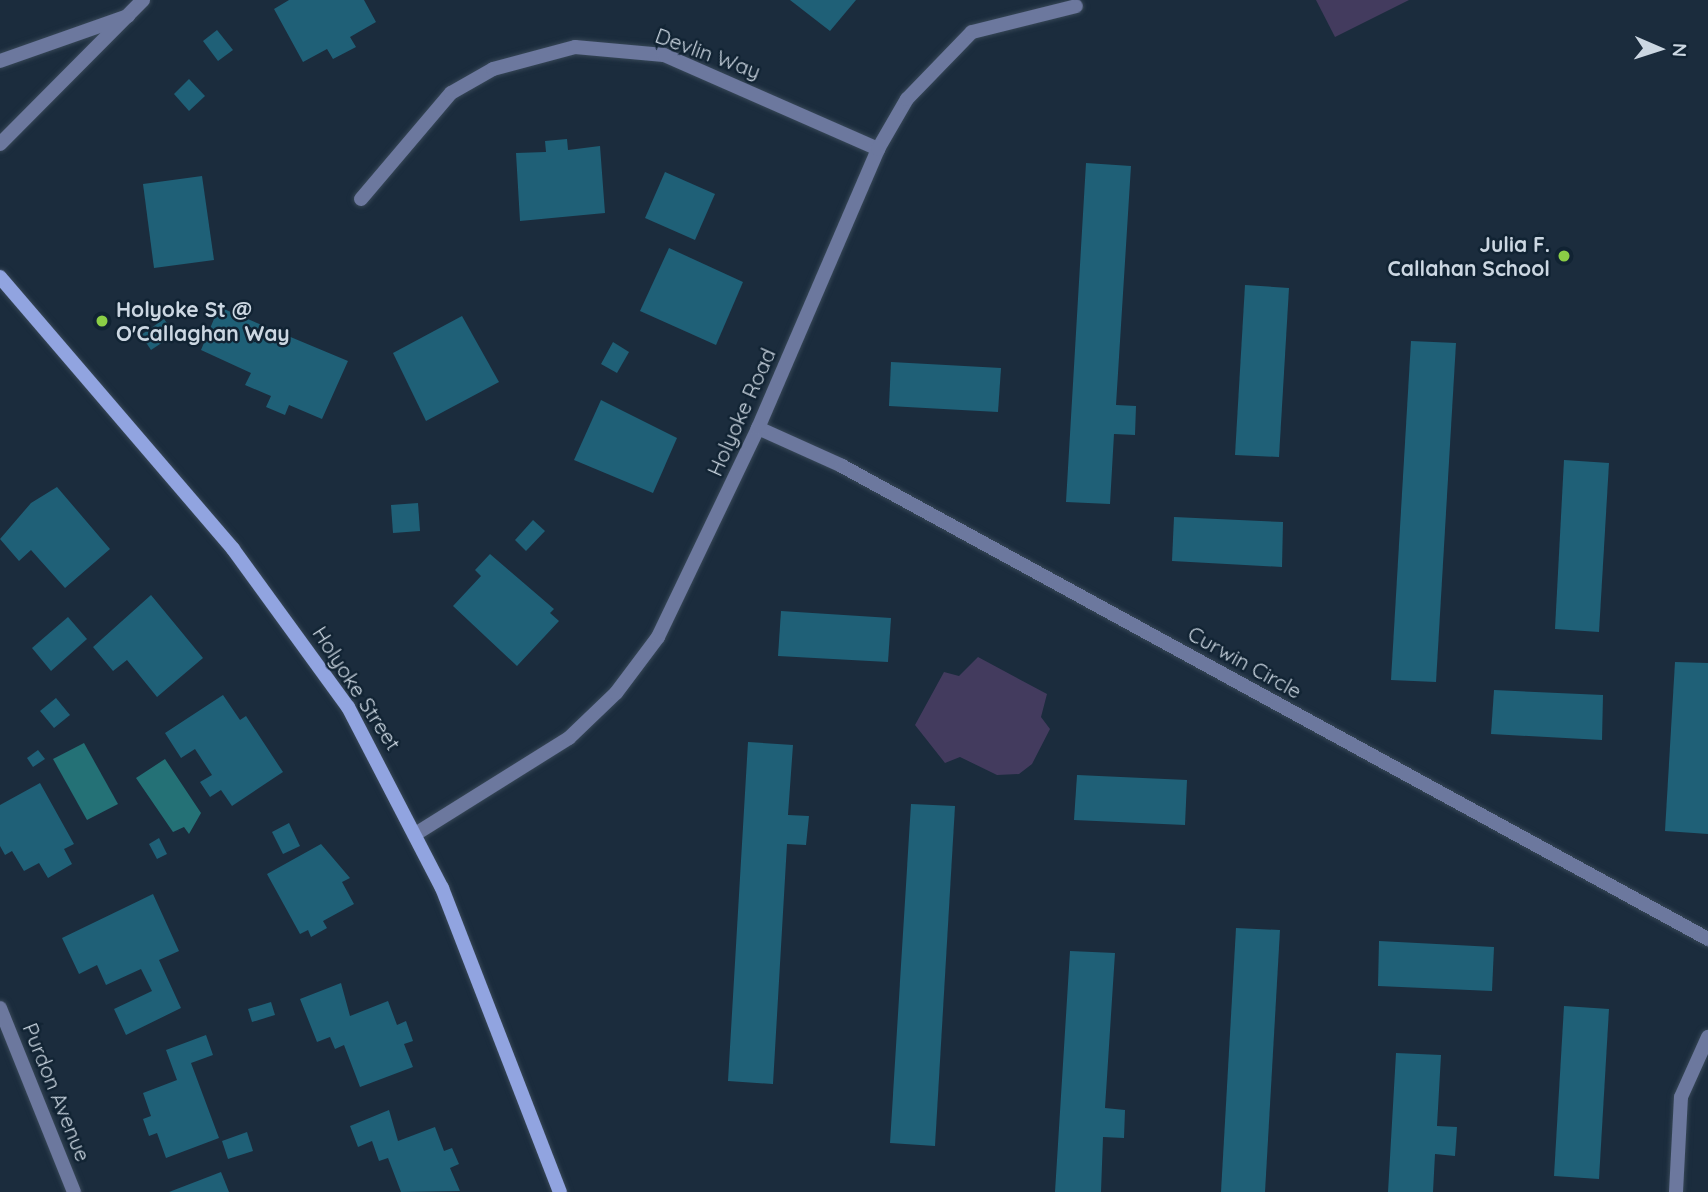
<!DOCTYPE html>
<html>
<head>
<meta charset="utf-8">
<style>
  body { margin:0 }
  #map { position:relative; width:1708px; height:1192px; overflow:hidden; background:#1b2c3d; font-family:Quicksand,sans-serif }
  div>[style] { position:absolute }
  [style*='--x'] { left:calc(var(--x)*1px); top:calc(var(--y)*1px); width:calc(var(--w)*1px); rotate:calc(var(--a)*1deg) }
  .green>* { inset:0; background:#433b5e }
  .water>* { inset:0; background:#247176 }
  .building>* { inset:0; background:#1f6077 }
  .roads { filter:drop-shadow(0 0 2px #374757) drop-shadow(0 0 2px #374757) }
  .service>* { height:14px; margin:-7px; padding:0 7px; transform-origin:7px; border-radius:7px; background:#6c789e }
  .minor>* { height:14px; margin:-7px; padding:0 7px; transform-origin:7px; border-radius:7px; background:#6c789e }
  .tertiary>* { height:14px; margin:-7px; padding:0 7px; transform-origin:7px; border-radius:7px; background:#6c789e }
  .secondary>* { height:14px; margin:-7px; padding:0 7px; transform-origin:7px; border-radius:7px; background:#91a4e0 }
  .dots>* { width:19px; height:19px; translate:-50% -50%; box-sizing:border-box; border:4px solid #112333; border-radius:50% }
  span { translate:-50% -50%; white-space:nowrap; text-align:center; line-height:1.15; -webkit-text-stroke:5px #112333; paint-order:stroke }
  .street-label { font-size:21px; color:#ccd7e2 }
  .poi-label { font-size:21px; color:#ccd7e2; font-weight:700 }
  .right { translate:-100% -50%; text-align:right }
  .left { translate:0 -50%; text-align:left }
  .north { position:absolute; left:1624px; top:14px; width:70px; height:70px; -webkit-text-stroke:5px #112333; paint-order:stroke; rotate:93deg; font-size:19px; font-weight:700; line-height:28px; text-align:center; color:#ccd7e2 }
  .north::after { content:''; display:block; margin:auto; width:24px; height:32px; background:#ccd7e2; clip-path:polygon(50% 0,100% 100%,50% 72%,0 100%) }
</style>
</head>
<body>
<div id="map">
  <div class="green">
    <i style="clip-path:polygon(1316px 0,1409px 0,1335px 37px)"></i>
    <i style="clip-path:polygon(978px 657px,1047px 694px,1041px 717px,1050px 729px,1032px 764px,1019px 774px,997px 775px,960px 757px,945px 763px,915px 725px,944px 672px,959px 676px)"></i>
  </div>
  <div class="water">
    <i style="clip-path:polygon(84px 743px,118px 804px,87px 820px,53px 759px)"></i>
    <i style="clip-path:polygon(165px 759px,201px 813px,189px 834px,184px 827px,173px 832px,136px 778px)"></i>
  </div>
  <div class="building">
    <i style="clip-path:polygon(289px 0,364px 0,376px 22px,350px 37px,356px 47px,333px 59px,327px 49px,303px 62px,274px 9px)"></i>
    <i style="clip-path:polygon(790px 0,856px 0,830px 31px)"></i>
    <i style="clip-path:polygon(217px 30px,233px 50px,218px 61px,203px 41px)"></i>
    <i style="clip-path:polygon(189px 79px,205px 96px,189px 111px,174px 94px)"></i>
    <i style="clip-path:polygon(567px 139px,568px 150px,600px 146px,605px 213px,520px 221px,516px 153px,546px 152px,545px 141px)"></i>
    <i style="clip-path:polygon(1086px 163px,1131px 166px,1116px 405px,1136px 406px,1135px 435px,1114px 434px,1110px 504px,1066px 502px)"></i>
    <i style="clip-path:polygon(665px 172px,715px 194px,695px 240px,645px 218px)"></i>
    <i style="clip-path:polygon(202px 176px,214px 260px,154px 268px,143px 184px)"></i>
    <i style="clip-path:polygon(669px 248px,743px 282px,716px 345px,640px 311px)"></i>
    <i style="clip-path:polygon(1245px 285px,1289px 288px,1279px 457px,1235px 455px)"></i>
    <i style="clip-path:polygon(219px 307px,348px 361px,322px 419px,289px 405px,285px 415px,266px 407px,271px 396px,245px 385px,251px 373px,201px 350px)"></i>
    <i style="clip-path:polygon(462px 316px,499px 382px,426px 421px,393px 353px)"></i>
    <i style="clip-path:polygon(164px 319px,175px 334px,151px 350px,141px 335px)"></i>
    <i style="clip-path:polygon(1411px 341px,1456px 343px,1436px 682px,1391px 680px)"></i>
    <i style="clip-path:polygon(613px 342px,629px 352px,617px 373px,601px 364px)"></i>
    <i style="clip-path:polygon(891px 362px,1001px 368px,998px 412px,889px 406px)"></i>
    <i style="clip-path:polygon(601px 400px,677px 438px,653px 493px,574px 460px)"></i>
    <i style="clip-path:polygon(1564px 460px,1609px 463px,1599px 632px,1555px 629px)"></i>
    <i style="clip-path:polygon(57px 487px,110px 549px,65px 588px,31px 550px,19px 561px,0 539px,31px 503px)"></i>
    <i style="clip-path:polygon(418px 503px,420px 531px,393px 533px,391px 505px)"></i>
    <i style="clip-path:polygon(1174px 517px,1283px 522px,1282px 567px,1172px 561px)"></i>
    <i style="clip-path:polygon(533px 520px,545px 531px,526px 551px,515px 540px)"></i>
    <i style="clip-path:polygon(490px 554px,554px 609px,550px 613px,559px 621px,517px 666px,453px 606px,481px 576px,475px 570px)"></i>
    <i style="clip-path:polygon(151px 595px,203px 658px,157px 697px,127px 660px,113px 671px,93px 647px)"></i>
    <i style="clip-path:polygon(781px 611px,891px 618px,888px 662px,778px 656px)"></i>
    <i style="clip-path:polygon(68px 617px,87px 639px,51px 671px,32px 648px)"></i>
    <i style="clip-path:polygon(1675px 662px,1708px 663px,1708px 834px,1665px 831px)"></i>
    <i style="clip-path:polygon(1494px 690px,1603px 695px,1602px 740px,1491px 734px)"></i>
    <i style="clip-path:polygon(223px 695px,240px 720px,246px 716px,283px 772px,232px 806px,221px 790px,210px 797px,200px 782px,212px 775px,195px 749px,181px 758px,165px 733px)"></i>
    <i style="clip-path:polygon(56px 698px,70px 715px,54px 728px,40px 711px)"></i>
    <i style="clip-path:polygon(748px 742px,793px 745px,788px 815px,809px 816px,806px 845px,787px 844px,773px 1084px,728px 1081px)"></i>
    <i style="clip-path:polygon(38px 750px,45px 759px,33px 767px,27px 758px)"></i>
    <i style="clip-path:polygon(1077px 775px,1187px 780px,1185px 825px,1074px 820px)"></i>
    <i style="clip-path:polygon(40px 783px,74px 844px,64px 849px,72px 864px,48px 878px,39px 863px,24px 871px,12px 851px,5px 855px,0 846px,0 805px)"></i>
    <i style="clip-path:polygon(911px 804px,955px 806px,935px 1146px,890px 1143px)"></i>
    <i style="clip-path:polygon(289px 823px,300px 846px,283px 854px,272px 832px)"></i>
    <i style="clip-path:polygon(159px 838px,167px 854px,157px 859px,149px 844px)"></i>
    <i style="clip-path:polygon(321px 844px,350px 878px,342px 882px,354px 904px,323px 921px,327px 928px,311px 937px,308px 930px,300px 934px,267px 874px)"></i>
    <i style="clip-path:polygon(153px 894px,179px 951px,159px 960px,181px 1008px,126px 1035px,114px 1009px,152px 991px,141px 969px,106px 985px,97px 965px,79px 974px,62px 938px)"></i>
    <i style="clip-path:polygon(1236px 928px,1280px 930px,1265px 1192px,1221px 1192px)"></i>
    <i style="clip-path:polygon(1379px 941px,1494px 947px,1492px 991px,1378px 986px)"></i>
    <i style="clip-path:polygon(1070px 951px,1115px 953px,1105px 1108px,1125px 1110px,1124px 1138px,1103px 1137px,1101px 1192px,1055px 1192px)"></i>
    <i style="clip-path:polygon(341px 983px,350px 1016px,388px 1001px,397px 1025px,406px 1021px,413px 1041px,404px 1044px,413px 1067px,360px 1087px,344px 1045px,335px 1049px,330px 1037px,317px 1042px,300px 999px)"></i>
    <i style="clip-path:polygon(271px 1002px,275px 1015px,252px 1022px,248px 1009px)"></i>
    <i style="clip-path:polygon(1564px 1006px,1609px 1009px,1599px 1179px,1554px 1176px)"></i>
    <i style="clip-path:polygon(206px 1035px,213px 1055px,191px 1063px,219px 1138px,166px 1158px,157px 1133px,149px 1136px,143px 1119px,151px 1116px,143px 1093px,177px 1080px,166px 1050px)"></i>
    <i style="clip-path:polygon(1396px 1053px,1441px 1055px,1437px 1126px,1457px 1127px,1455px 1156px,1435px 1154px,1433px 1192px,1388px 1192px)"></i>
    <i style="clip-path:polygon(389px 1110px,398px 1141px,435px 1127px,444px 1151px,452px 1148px,459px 1164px,450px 1168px,460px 1191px,401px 1192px,388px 1158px,379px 1161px,372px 1141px,358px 1147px,350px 1126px)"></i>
    <i style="clip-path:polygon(247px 1132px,253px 1151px,228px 1159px,222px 1141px)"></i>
    <i style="clip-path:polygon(221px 1172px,229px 1192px,169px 1192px)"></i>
  </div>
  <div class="roads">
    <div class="service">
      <i style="--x:1676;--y:1192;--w:95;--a:-87"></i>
      <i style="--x:1681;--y:1097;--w:66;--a:-65.8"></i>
    </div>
    <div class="minor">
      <i style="--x:0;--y:61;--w:136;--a:-19.4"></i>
      <i style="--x:361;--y:199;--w:139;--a:-49.7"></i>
      <i style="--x:451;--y:93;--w:48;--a:-29.7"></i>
      <i style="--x:493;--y:69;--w:85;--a:-15"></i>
      <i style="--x:575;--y:47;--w:89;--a:5.1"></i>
      <i style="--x:664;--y:55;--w:234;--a:23.7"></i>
      <i style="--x:758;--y:428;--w:92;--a:24.3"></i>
      <i style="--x:842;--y:466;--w:987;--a:28.64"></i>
      <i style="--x:417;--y:833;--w:179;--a:-32"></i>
      <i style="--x:569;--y:738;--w:65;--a:-43.8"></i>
      <i style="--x:616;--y:693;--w:70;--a:-53.1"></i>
      <i style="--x:658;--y:637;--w:232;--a:-64.4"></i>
      <i style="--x:758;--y:428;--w:304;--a:-66.7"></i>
      <i style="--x:878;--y:149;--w:58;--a:-59.9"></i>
      <i style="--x:907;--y:99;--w:93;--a:-45.9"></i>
      <i style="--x:972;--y:32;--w:107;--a:-14"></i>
      <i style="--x:0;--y:1008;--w:198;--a:68.1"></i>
    </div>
    <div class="tertiary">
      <i style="--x:0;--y:144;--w:203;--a:-45.2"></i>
    </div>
    <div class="secondary">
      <i style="--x:0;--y:277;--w:358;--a:49.4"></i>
      <i style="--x:233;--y:549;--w:195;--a:54"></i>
      <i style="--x:348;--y:707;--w:204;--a:62.6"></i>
      <i style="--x:442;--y:888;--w:326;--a:68.8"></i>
    </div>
  </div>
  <div class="dots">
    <i style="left:1564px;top:256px;background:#8bce46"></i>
    <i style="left:102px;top:321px;background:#8bce46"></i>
  </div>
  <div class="street-label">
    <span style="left:708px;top:53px;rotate:20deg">Devlin Way</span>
    <span style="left:741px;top:412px;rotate:-66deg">Holyoke Road</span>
    <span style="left:1245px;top:662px;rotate:29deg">Curwin Circle</span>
    <span style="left:357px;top:688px;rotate:57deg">Holyoke Street</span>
    <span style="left:57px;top:1092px;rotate:68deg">Purdon Avenue</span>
  </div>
  <div class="poi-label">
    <span class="right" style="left:1550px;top:256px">Julia F.<br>Callahan School</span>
    <span class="left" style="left:116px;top:321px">Holyoke St @<br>O'Callaghan Way</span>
  </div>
  <div class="north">N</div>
</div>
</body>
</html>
